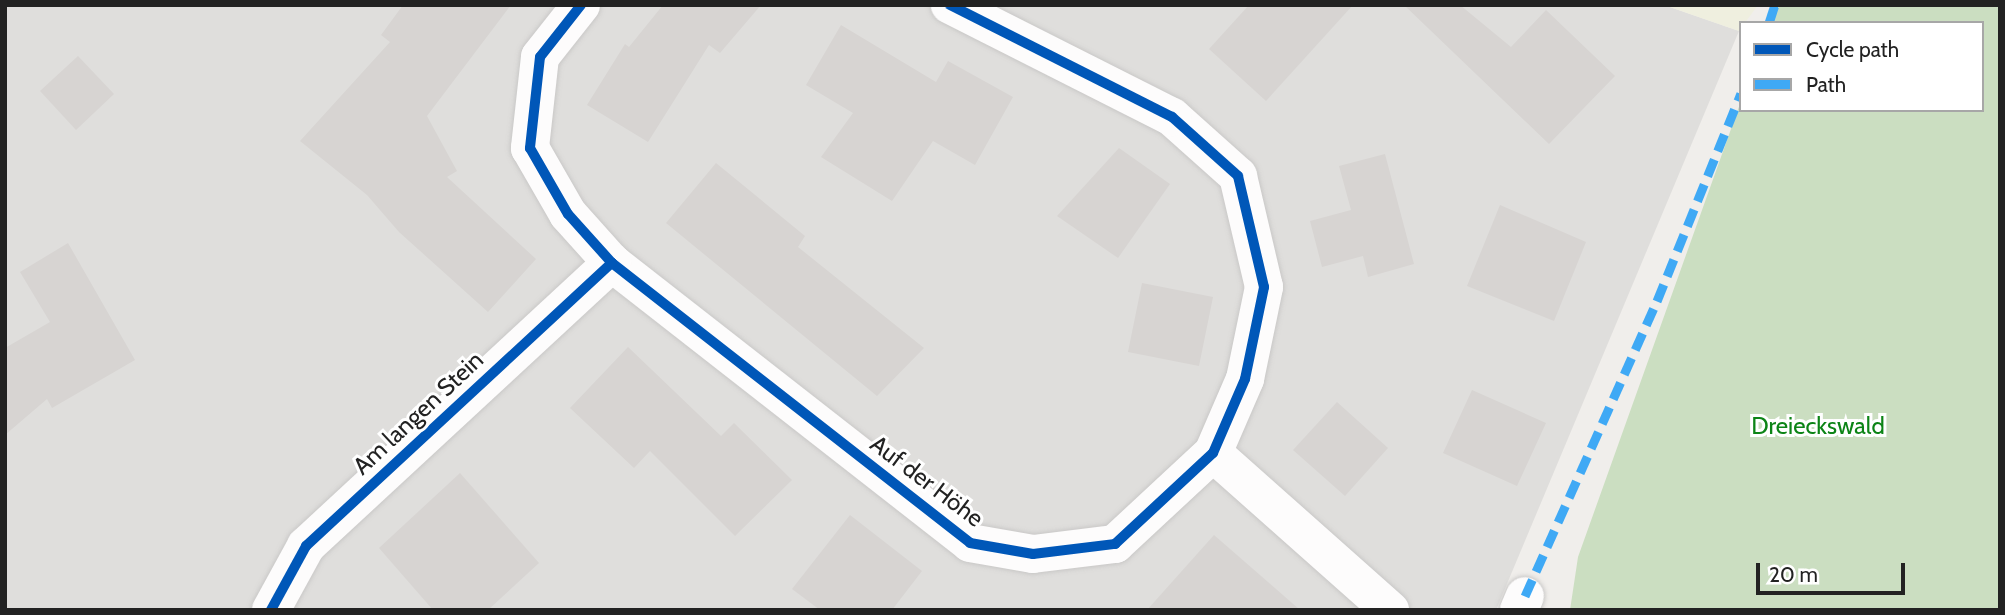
<!DOCTYPE html>
<html>
<head>
<meta charset="utf-8">
<style>
  body { margin:0 }
  #map { position:relative; width:2005px; height:615px; overflow:hidden; background:#f0eeeb; font-family:Cabin,sans-serif }
  div>[style] { position:absolute }
  [style*='--x'] { left:calc(var(--x)*1px); top:calc(var(--y)*1px); width:calc(var(--w)*1px); rotate:calc(var(--a)*1deg) }
  .residential>* { inset:0; background:#dfdedc }
  .farmland>* { inset:0; background:#efefdf }
  .forest>* { inset:0; background:#cbdec1 }
  .building>* { inset:0; background:#d7d4d2 }
  .roads { filter:drop-shadow(0 0 2px #c9c8c7) drop-shadow(0 0 2px #c9c8c7) }
  .minor>* { height:38px; margin:-19px; padding:0 19px; transform-origin:19px; border-radius:19px; background:#fdfcfc }
  .quiet>* { height:9px; margin-top:-4.5px; transform-origin:0; background:repeating-linear-gradient(90deg,#3fa9f5 0 18px,transparent 0 27px) }
  .cycleway>* { height:10px; margin:-5px; padding:0 5px; transform-origin:5px; border-radius:5px; background:#0057b8 }
  span { translate:-50% -50%; white-space:nowrap; text-align:center; line-height:1.15; -webkit-text-stroke:6px #fff; paint-order:stroke }
  .street-label { font-size:24px; color:#222 }
  .park-label { font-size:24px; color:#0c8416 }
  .frame { position:absolute; inset:0; border:7px solid #222; pointer-events:none }
  .legend { position:absolute; left:1739px; top:21px; width:245px; height:91px; box-sizing:border-box; background:#fff; border:2px solid #a7a7a7; margin:0; padding:9px 12px; list-style:none; font-size:21px; color:#222 }
  .legend li { display:flex; align-items:center; gap:14px; height:35px }
  .legend b { width:35px; border:2px solid #a7a7a7 }
  .scale { position:absolute; left:1756px; top:563px; width:149px; height:32px; box-sizing:border-box; border:4px solid #222; border-top:0; padding-left:9px; font-size:21px; line-height:24px; white-space:nowrap; color:#222; -webkit-text-stroke:5px #fff; paint-order:stroke }
</style>
</head>
<body>
<div id="map">
  <div class="residential">
    <i style="clip-path:polygon(5px 5px,1664px 5px,1739px 31px,1496px 610px,5px 610px)"></i>
  </div>
  <div class="farmland">
    <i style="clip-path:polygon(1664px 5px,1758px 5px,1739px 31px)"></i>
  </div>
  <div class="forest">
    <i style="clip-path:polygon(1775px 5px,2000px 5px,2000px 610px,1570px 610px,1578px 557px,1741px 101px,1741px 110px,1982px 110px,1982px 23px,1769px 23px)"></i>
  </div>
  <div class="building">
    <i style="clip-path:polygon(403px 5px,511px 5px,427px 116px,457px 171px,447px 177px,536px 259px,488px 312px,399px 232px,367px 195px,300px 141px,390px 42px,381px 35px)"></i>
    <i style="clip-path:polygon(663px 5px,761px 5px,720px 53px,709px 45px,648px 142px,587px 105px,625px 44px,629px 47px)"></i>
    <i style="clip-path:polygon(1249px 5px,1353px 5px,1266px 101px,1209px 49px)"></i>
    <i style="clip-path:polygon(1404px 5px,1460px 5px,1511px 47px,1546px 10px,1615px 76px,1549px 144px)"></i>
    <i style="clip-path:polygon(841px 25px,936px 82px,948px 61px,1013px 97px,975px 165px,933px 141px,892px 201px,821px 157px,853px 113px,806px 85px)"></i>
    <i style="clip-path:polygon(78px 56px,114px 94px,76px 130px,40px 91px)"></i>
    <i style="clip-path:polygon(1119px 148px,1170px 184px,1118px 258px,1057px 216px)"></i>
    <i style="clip-path:polygon(1385px 154px,1414px 264px,1368px 277px,1363px 256px,1322px 267px,1310px 221px,1351px 210px,1339px 166px)"></i>
    <i style="clip-path:polygon(716px 163px,805px 236px,798px 247px,924px 348px,877px 396px,666px 223px)"></i>
    <i style="clip-path:polygon(1500px 205px,1586px 242px,1554px 321px,1467px 286px)"></i>
    <i style="clip-path:polygon(68px 243px,135px 360px,52px 408px,47px 399px,5px 435px,5px 348px,50px 322px,20px 272px)"></i>
    <i style="clip-path:polygon(1142px 283px,1213px 297px,1199px 366px,1128px 352px)"></i>
    <i style="clip-path:polygon(628px 347px,721px 436px,734px 423px,792px 480px,735px 536px,650px 451px,634px 468px,570px 408px)"></i>
    <i style="clip-path:polygon(1472px 390px,1546px 423px,1517px 486px,1443px 453px)"></i>
    <i style="clip-path:polygon(1337px 402px,1388px 448px,1345px 496px,1293px 450px)"></i>
    <i style="clip-path:polygon(460px 473px,539px 563px,488px 610px,433px 610px,379px 548px)"></i>
    <i style="clip-path:polygon(850px 515px,922px 571px,892px 610px,820px 610px,792px 589px)"></i>
    <i style="clip-path:polygon(1214px 535px,1300px 610px,1147px 610px)"></i>
  </div>
  <div class="roads">
    <div class="minor">
      <i style="--x:581;--y:5;--w:66;--a:128.3"></i>
      <i style="--x:540;--y:57;--w:92;--a:96.3"></i>
      <i style="--x:530;--y:148;--w:76;--a:60.1"></i>
      <i style="--x:568;--y:214;--w:66;--a:48.1"></i>
      <i style="--x:612;--y:263;--w:454;--a:38"></i>
      <i style="--x:970;--y:543;--w:64;--a:9.9"></i>
      <i style="--x:1033;--y:554;--w:83;--a:-7"></i>
      <i style="--x:1115;--y:544;--w:134;--a:-42.9"></i>
      <i style="--x:1213;--y:453;--w:81;--a:-66.6"></i>
      <i style="--x:1245;--y:379;--w:94;--a:-78.3"></i>
      <i style="--x:1264;--y:287;--w:114;--a:-103.2"></i>
      <i style="--x:1238;--y:176;--w:89;--a:-138.2"></i>
      <i style="--x:1172;--y:117;--w:249;--a:-153.2"></i>
      <i style="--x:1213;--y:453;--w:237;--a:41.6"></i>
      <i style="--x:271;--y:610;--w:73;--a:-61.3"></i>
      <i style="--x:306;--y:546;--w:417;--a:-42.8"></i>
      <i style="--x:1519;--y:610;--w:15;--a:-67"></i>
    </div>
  </div>
  <div class="quiet">
    <i style="--x:1769;--y:23;--w:19;--a:-72"></i>
    <i style="--x:1525;--y:596;--w:323;--a:-65.9"></i>
    <i style="--x:1657;--y:301;--w:224;--a:-68"></i>
  </div>
  <div class="cycleway">
    <i style="--x:581;--y:5;--w:66;--a:128.3"></i>
    <i style="--x:540;--y:57;--w:92;--a:96.3"></i>
    <i style="--x:530;--y:148;--w:76;--a:60.1"></i>
    <i style="--x:568;--y:214;--w:66;--a:48.1"></i>
    <i style="--x:612;--y:263;--w:454;--a:38"></i>
    <i style="--x:970;--y:543;--w:64;--a:9.9"></i>
    <i style="--x:1033;--y:554;--w:83;--a:-7"></i>
    <i style="--x:1115;--y:544;--w:134;--a:-42.9"></i>
    <i style="--x:1213;--y:453;--w:81;--a:-66.6"></i>
    <i style="--x:1245;--y:379;--w:94;--a:-78.3"></i>
    <i style="--x:1264;--y:287;--w:114;--a:-103.2"></i>
    <i style="--x:1238;--y:176;--w:89;--a:-138.2"></i>
    <i style="--x:1172;--y:117;--w:249;--a:-153.2"></i>
    <i style="--x:271;--y:610;--w:73;--a:-61.3"></i>
    <i style="--x:306;--y:546;--w:417;--a:-42.8"></i>
  </div>
  <div class="street-label">
    <span style="left:418px;top:413px;rotate:-43deg">Am langen Stein</span>
    <span style="left:927px;top:481px;rotate:37deg">Auf der Höhe</span>
  </div>
  <div class="park-label">
    <span style="left:1818px;top:426px">Dreieckswald</span>
  </div>
  <div class="frame"></div>
  <ul class="legend">
  <li><b style="height:9px;background:#0057b8"></b>Cycle path</li>
  <li><b style="height:9px;background:#3fa9f5"></b>Path</li>
  </ul>
  <div class="scale">20 m</div>
</div>
</body>
</html>
